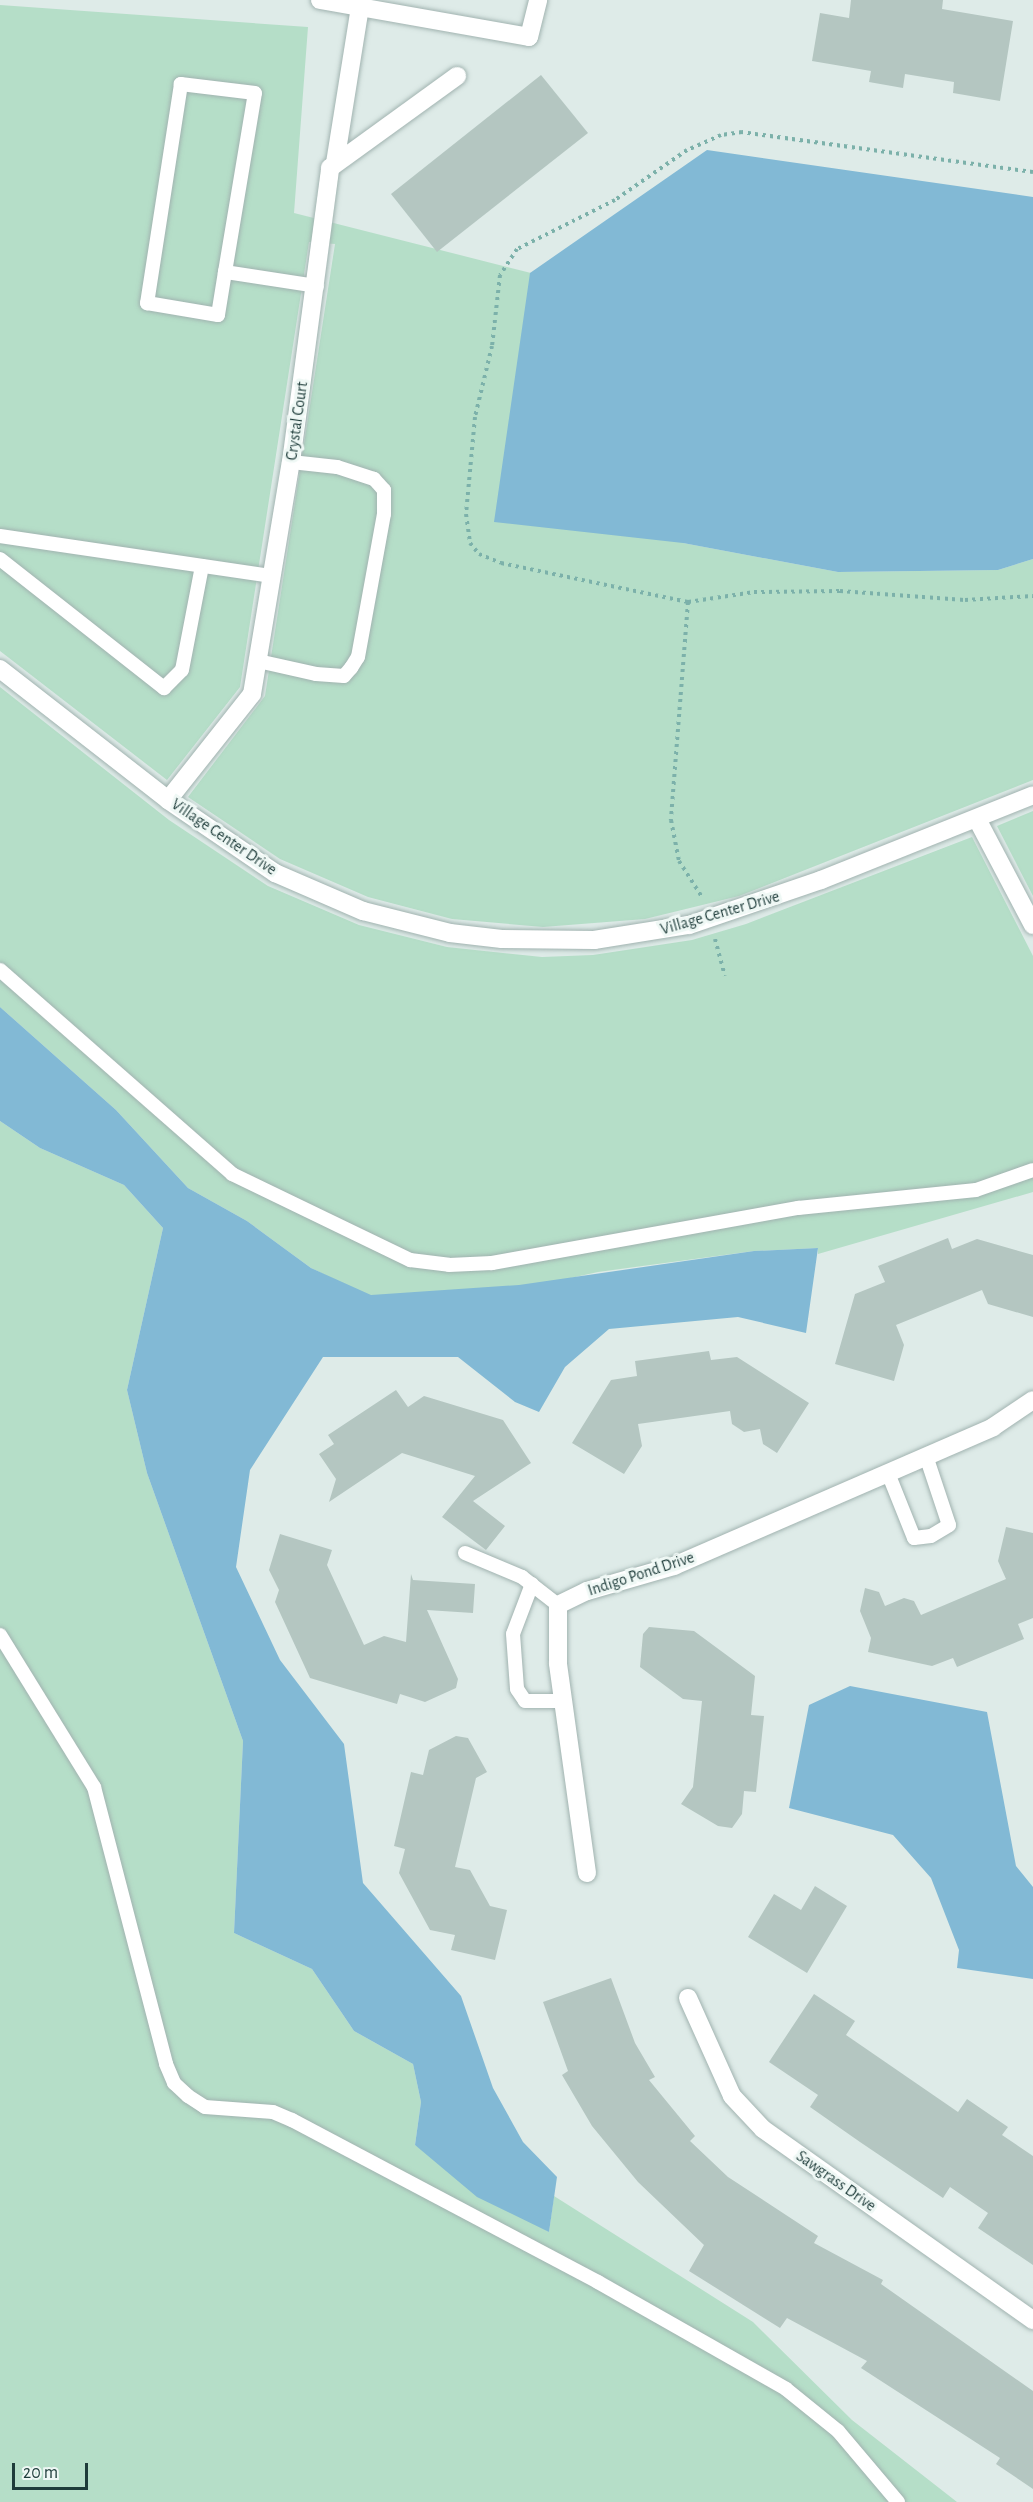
<!DOCTYPE html>
<html>
<head>
<meta charset="utf-8">
<style>
  body { margin:0 }
  #map { position:relative; width:1033px; height:2502px; overflow:hidden; background:#deebe8; font-family:"Alegreya Sans",sans-serif }
  div>[style] { position:absolute }
  [style*='--x'] { left:calc(var(--x)*1px); top:calc(var(--y)*1px); width:calc(var(--w)*1px); rotate:calc(var(--a)*1deg) }
  .green>* { inset:0; background:#b5dec8 }
  .water>* { inset:0; background:#82b9d5 }
  .building>* { inset:0; background:#b4c6c1 }
  .path>* { height:4px; margin-top:-2px; transform-origin:0; background:repeating-linear-gradient(90deg,#7cb1aa 0 3px,transparent 0 7.5px) }
  .roads { filter:drop-shadow(0 0 2px #a1b3b0) drop-shadow(0 0 2px #a1b3b0) }
  .lane>* { height:14px; margin:-7px; padding:0 7px; transform-origin:7px; border-radius:7px; background:#fff }
  .street>* { height:18px; margin:-9px; padding:0 9px; transform-origin:9px; border-radius:9px; background:#fff }
  .secondary>* { height:18px; margin:-9px; padding:0 9px; transform-origin:9px; border-radius:9px; background:#fff }
  span { translate:-50% -50%; white-space:nowrap; text-align:center; line-height:1.15; -webkit-text-stroke:6px #eff8f5; paint-order:stroke }
  .street-label { font-size:16px; color:#1e3c3a }
  .scale { position:absolute; left:12px; top:2463px; width:76px; height:27px; box-sizing:border-box; border:3px solid #1e3c3a; border-top:0; padding-left:8px; font-size:18px; line-height:21px; white-space:nowrap; color:#1e3c3a; -webkit-text-stroke:4px #eff8f5; paint-order:stroke }
</style>
</head>
<body>
<div id="map">
  <div class="green">
    <i style="clip-path:polygon(0 5px,308px 27px,294px 213px,531px 273px,683px 543px,838px 572px,998px 570px,1033px 559px,1033px 780px,739px 896px,645px 919px,543px 927px,452px 919px,368px 897px,280px 859px,188px 797px,265px 696px,335px 244px,309px 242px,240px 687px,167px 780px,0 651px)"></i>
    <i style="clip-path:polygon(0 687px,169px 820px,268px 886px,359px 925px,447px 947px,542px 957px,593px 955px,692px 940px,746px 924px,972px 837px,1033px 956px,1033px 1192px,818px 1254px,818px 1248px,754px 1251px,598px 1272px,406px 1314px,311px 1268px,247px 1221px,188px 1188px,116px 1110px,0 1007px)"></i>
    <i style="clip-path:polygon(1033px 811px,1033px 896px,997px 826px)"></i>
    <i style="clip-path:polygon(0 1121px,40px 1148px,124px 1185px,163px 1228px,127px 1390px,147px 1473px,243px 1741px,234px 1933px,312px 1969px,354px 2031px,413px 2064px,421px 2102px,415px 2145px,549px 2232px,554px 2196px,753px 2322px,852px 2420px,957px 2502px,0 2502px)"></i>
  </div>
  <div class="water">
    <i style="clip-path:polygon(707px 150px,1033px 197px,1033px 559px,998px 570px,838px 572px,683px 543px,494px 522px,530px 273px)"></i>
    <i style="clip-path:polygon(0 1007px,116px 1110px,188px 1188px,247px 1221px,311px 1268px,371px 1295px,519px 1285px,754px 1251px,818px 1248px,806px 1333px,738px 1317px,609px 1329px,565px 1367px,539px 1412px,515px 1402px,458px 1357px,323px 1357px,250px 1470px,236px 1567px,280px 1660px,344px 1744px,363px 1883px,461px 1996px,493px 2088px,523px 2142px,557px 2177px,549px 2232px,477px 2197px,415px 2145px,421px 2102px,413px 2064px,354px 2031px,312px 1969px,234px 1933px,243px 1741px,147px 1473px,127px 1390px,163px 1228px,124px 1185px,40px 1148px,0 1121px)"></i>
    <i style="clip-path:polygon(850px 1686px,987px 1712px,1016px 1866px,1033px 1887px,1033px 1979px,957px 1968px,959px 1950px,931px 1878px,893px 1835px,789px 1808px,809px 1705px)"></i>
  </div>
  <div class="building">
    <i style="clip-path:polygon(851px 0,943px 0,942px 9px,1013px 21px,1000px 101px,953px 93px,954px 82px,905px 74px,903px 88px,869px 82px,871px 71px,812px 61px,820px 13px,849px 18px)"></i>
    <i style="clip-path:polygon(541px 75px,588px 133px,437px 252px,391px 194px)"></i>
    <i style="clip-path:polygon(948px 1238px,952px 1249px,977px 1239px,1033px 1255px,1033px 1317px,988px 1304px,982px 1290px,896px 1325px,904px 1345px,894px 1381px,835px 1364px,855px 1294px,885px 1282px,878px 1266px)"></i>
    <i style="clip-path:polygon(709px 1351px,711px 1360px,737px 1357px,809px 1403px,777px 1453px,763px 1444px,760px 1429px,744px 1432px,732px 1424px,730px 1411px,638px 1424px,642px 1446px,624px 1474px,572px 1443px,611px 1380px,637px 1376px,635px 1361px)"></i>
    <i style="clip-path:polygon(396px 1390px,408px 1407px,424px 1396px,503px 1420px,531px 1463px,473px 1501px,505px 1526px,486px 1550px,442px 1517px,475px 1476px,402px 1453px,329px 1502px,336px 1479px,319px 1454px,334px 1444px,328px 1435px)"></i>
    <i style="clip-path:polygon(1006px 1527px,1033px 1533px,1033px 1618px,1018px 1624px,1024px 1639px,957px 1667px,953px 1658px,932px 1666px,868px 1652px,871px 1638px,860px 1611px,865px 1588px,879px 1592px,885px 1606px,904px 1598px,914px 1601px,921px 1615px,1006px 1579px,998px 1561px)"></i>
    <i style="clip-path:polygon(280px 1534px,332px 1550px,327px 1565px,364px 1645px,384px 1636px,406px 1642px,411px 1574px,413px 1580px,475px 1584px,473px 1613px,427px 1610px,458px 1679px,456px 1688px,425px 1702px,400px 1694px,397px 1704px,310px 1678px,275px 1602px,279px 1590px,269px 1570px)"></i>
    <i style="clip-path:polygon(649px 1627px,694px 1631px,755px 1676px,751px 1715px,764px 1716px,756px 1792px,744px 1791px,742px 1814px,732px 1828px,718px 1826px,681px 1804px,693px 1787px,702px 1701px,683px 1699px,640px 1667px,643px 1634px)"></i>
    <i style="clip-path:polygon(456px 1736px,468px 1738px,487px 1772px,476px 1778px,455px 1867px,470px 1870px,490px 1906px,507px 1910px,495px 1960px,451px 1950px,455px 1935px,430px 1930px,399px 1873px,405px 1849px,394px 1846px,411px 1772px,423px 1775px,429px 1750px)"></i>
    <i style="clip-path:polygon(815px 1886px,847px 1906px,807px 1973px,748px 1937px,774px 1894px,801px 1910px)"></i>
    <i style="clip-path:polygon(611px 1978px,635px 2043px,655px 2077px,649px 2080px,695px 2136px,690px 2141px,728px 2177px,818px 2236px,814px 2243px,883px 2280px,881px 2284px,1033px 2391px,1033px 2489px,996px 2464px,1000px 2458px,861px 2368px,867px 2361px,787px 2318px,780px 2328px,689px 2271px,704px 2245px,638px 2182px,592px 2126px,562px 2075px,568px 2071px,543px 2002px)"></i>
    <i style="clip-path:polygon(814px 1994px,855px 2021px,846px 2035px,958px 2112px,967px 2099px,1008px 2127px,1002px 2135px,1033px 2156px,1033px 2265px,978px 2228px,988px 2213px,950px 2187px,943px 2198px,860px 2142px,810px 2107px,818px 2095px,769px 2062px)"></i>
  </div>
  <div class="path">
    <i style="--x:1033;--y:172;--w:294;--a:-172.2"></i>
    <i style="--x:742;--y:132;--w:21;--a:172"></i>
    <i style="--x:721;--y:135;--w:37;--a:156"></i>
    <i style="--x:687;--y:150;--w:88;--a:145.2"></i>
    <i style="--x:615;--y:200;--w:110;--a:153.4"></i>
    <i style="--x:517;--y:249;--w:31;--a:123"></i>
    <i style="--x:500;--y:275;--w:71;--a:96.4"></i>
    <i style="--x:492;--y:346;--w:73;--a:103.5"></i>
    <i style="--x:475;--y:417;--w:97;--a:95.3"></i>
    <i style="--x:466;--y:514;--w:29;--a:82"></i>
    <i style="--x:470;--y:543;--w:14;--a:51"></i>
    <i style="--x:479;--y:554;--w:24;--a:22"></i>
    <i style="--x:501;--y:563;--w:191;--a:11.8"></i>
    <i style="--x:688;--y:602;--w:67;--a:-8.6"></i>
    <i style="--x:754;--y:592;--w:86;--a:-0.7"></i>
    <i style="--x:840;--y:591;--w:125;--a:4.1"></i>
    <i style="--x:965;--y:600;--w:68;--a:-3.4"></i>
    <i style="--x:688;--y:602;--w:219;--a:94.5"></i>
    <i style="--x:671;--y:820;--w:42;--a:79"></i>
    <i style="--x:679;--y:861;--w:43;--a:57.4"></i>
    <i style="--x:715;--y:939;--w:38;--a:75"></i>
  </div>
  <div class="roads">
    <div class="lane">
      <i style="--x:225;--y:272;--w:181;--a:-80.5"></i>
      <i style="--x:255;--y:93;--w:75;--a:-173.1"></i>
      <i style="--x:181;--y:84;--w:222;--a:98.8"></i>
      <i style="--x:147;--y:303;--w:72;--a:9.6"></i>
      <i style="--x:218;--y:315;--w:44;--a:-80.8"></i>
      <i style="--x:225;--y:272;--w:93;--a:8.7"></i>
      <i style="--x:0;--y:536;--w:275;--a:8.4"></i>
      <i style="--x:0;--y:559;--w:209;--a:38.2"></i>
      <i style="--x:164;--y:688;--w:25;--a:-45"></i>
      <i style="--x:182;--y:670;--w:106;--a:-79.1"></i>
      <i style="--x:258;--y:661;--w:59;--a:12.6"></i>
      <i style="--x:316;--y:674;--w:28;--a:4"></i>
      <i style="--x:344;--y:676;--w:11;--a:-49"></i>
      <i style="--x:351;--y:668;--w:13;--a:-58"></i>
      <i style="--x:358;--y:657;--w:145;--a:-79.7"></i>
      <i style="--x:384;--y:514;--w:24;--a:-90"></i>
      <i style="--x:384;--y:490;--w:15;--a:-132"></i>
      <i style="--x:374;--y:479;--w:39;--a:-162"></i>
      <i style="--x:337;--y:467;--w:46;--a:-173.8"></i>
      <i style="--x:0;--y:970;--w:309;--a:41.3"></i>
      <i style="--x:232;--y:1174;--w:198;--a:25.8"></i>
      <i style="--x:410;--y:1260;--w:39;--a:7"></i>
      <i style="--x:449;--y:1265;--w:43;--a:-2.7"></i>
      <i style="--x:492;--y:1263;--w:311;--a:-10.2"></i>
      <i style="--x:798;--y:1208;--w:179;--a:-5.8"></i>
      <i style="--x:976;--y:1190;--w:60;--a:-19.3"></i>
      <i style="--x:888;--y:1473;--w:70;--a:68.2"></i>
      <i style="--x:914;--y:1538;--w:17;--a:-7"></i>
      <i style="--x:931;--y:1536;--w:21;--a:-31"></i>
      <i style="--x:949;--y:1525;--w:73;--a:-108.4"></i>
      <i style="--x:465;--y:1553;--w:62;--a:22.8"></i>
      <i style="--x:522;--y:1577;--w:46;--a:37.9"></i>
      <i style="--x:532;--y:1584;--w:53;--a:110.8"></i>
      <i style="--x:513;--y:1634;--w:55;--a:85.8"></i>
      <i style="--x:517;--y:1689;--w:14;--a:56"></i>
      <i style="--x:525;--y:1701;--w:39;--a:0"></i>
      <i style="--x:0;--y:1635;--w:179;--a:58.3"></i>
      <i style="--x:94;--y:1787;--w:286;--a:75.4"></i>
      <i style="--x:166;--y:2064;--w:21;--a:67"></i>
      <i style="--x:174;--y:2083;--w:19;--a:43"></i>
      <i style="--x:188;--y:2096;--w:20;--a:33"></i>
      <i style="--x:205;--y:2107;--w:68;--a:4.2"></i>
      <i style="--x:273;--y:2112;--w:21;--a:23"></i>
      <i style="--x:292;--y:2120;--w:346;--a:27.9"></i>
      <i style="--x:598;--y:2282;--w:216;--a:29.6"></i>
      <i style="--x:786;--y:2389;--w:67;--a:38.9"></i>
      <i style="--x:838;--y:2431;--w:93;--a:49.8"></i>
    </div>
    <div class="street">
      <i style="--x:320;--y:0;--w:212;--a:10"></i>
      <i style="--x:529;--y:37;--w:38;--a:-76"></i>
      <i style="--x:335;--y:163;--w:158;--a:-80.9"></i>
      <i style="--x:168;--y:800;--w:135;--a:-51.6"></i>
      <i style="--x:252;--y:694;--w:235;--a:-80.5"></i>
      <i style="--x:291;--y:462;--w:297;--a:-82.4"></i>
      <i style="--x:330;--y:168;--w:157;--a:-35.9"></i>
      <i style="--x:977;--y:819;--w:120;--a:62.2"></i>
      <i style="--x:587;--y:1873;--w:212;--a:-97.9"></i>
      <i style="--x:558;--y:1663;--w:58;--a:-90"></i>
      <i style="--x:558;--y:1605;--w:32;--a:-26"></i>
      <i style="--x:587;--y:1591;--w:91;--a:-16"></i>
      <i style="--x:674;--y:1566;--w:348;--a:-23.5"></i>
      <i style="--x:993;--y:1427;--w:48;--a:-34"></i>
      <i style="--x:688;--y:1998;--w:107;--a:65.8"></i>
      <i style="--x:732;--y:2096;--w:45;--a:46.8"></i>
      <i style="--x:763;--y:2129;--w:331;--a:35.3"></i>
    </div>
    <div class="secondary">
      <i style="--x:0;--y:669;--w:213;--a:37.9"></i>
      <i style="--x:168;--y:800;--w:130;--a:34.3"></i>
      <i style="--x:275;--y:873;--w:96;--a:23.4"></i>
      <i style="--x:363;--y:911;--w:90;--a:14.2"></i>
      <i style="--x:450;--y:933;--w:52;--a:6.6"></i>
      <i style="--x:502;--y:939;--w:92;--a:0.6"></i>
      <i style="--x:594;--y:940;--w:96;--a:-9"></i>
      <i style="--x:689;--y:925;--w:139;--a:-18.8"></i>
      <i style="--x:821;--y:880;--w:228;--a:-21.8"></i>
    </div>
  </div>
  <div class="street-label">
    <span style="left:297px;top:421px;rotate:-82deg">Crystal Court</span>
    <span style="left:224px;top:837px;rotate:34deg">Village Center Drive</span>
    <span style="left:720px;top:913px;rotate:-16deg">Village Center Drive</span>
    <span style="left:641px;top:1574px;rotate:-18deg">Indigo Pond Drive</span>
    <span style="left:836px;top:2181px;rotate:35deg">Sawgrass Drive</span>
  </div>
  <div class="scale">20 m</div>
</div>
</body>
</html>
